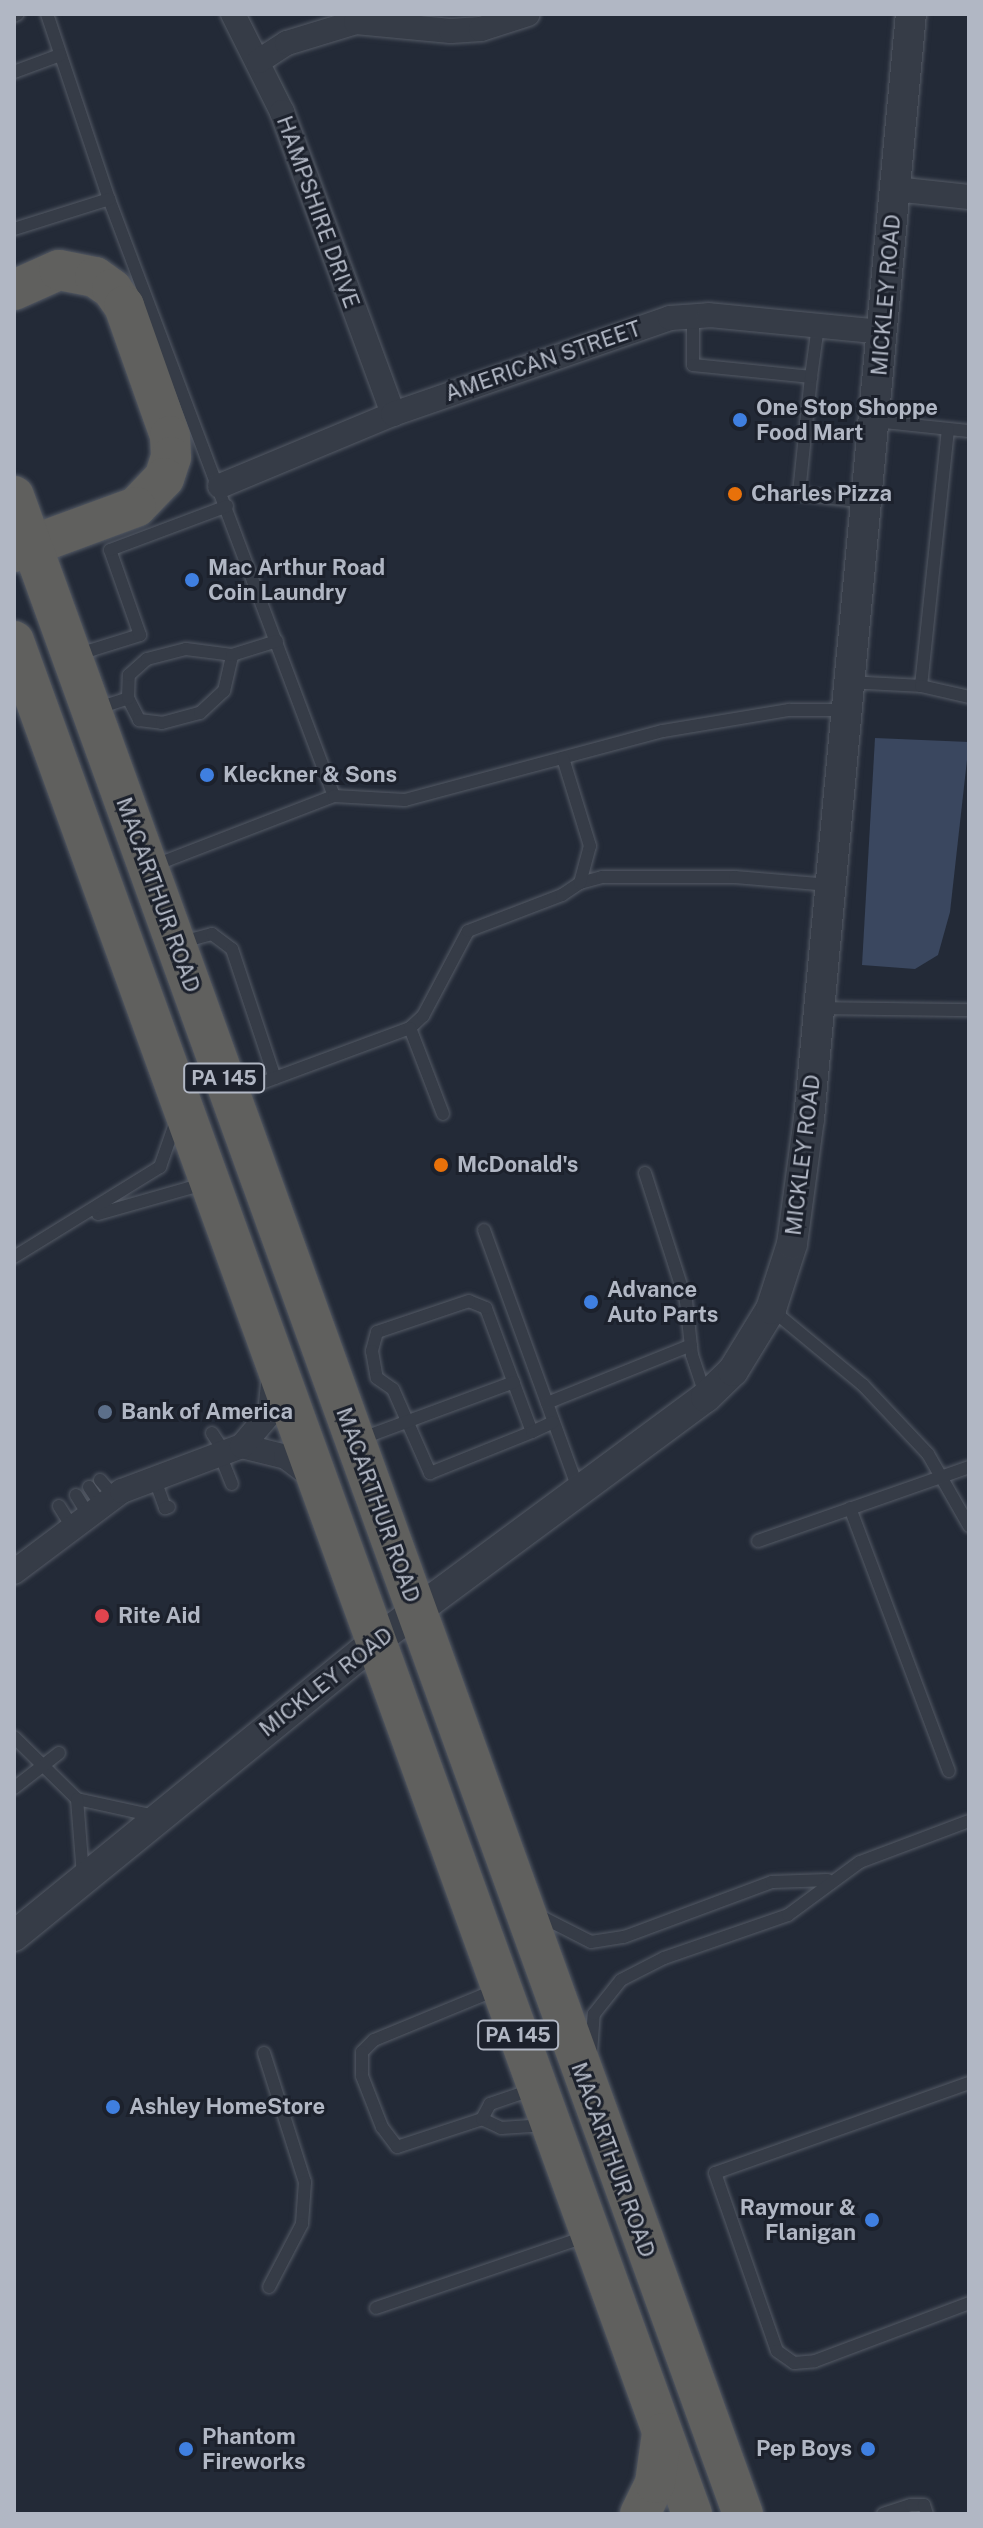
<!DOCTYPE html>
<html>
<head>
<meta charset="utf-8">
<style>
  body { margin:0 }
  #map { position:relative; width:983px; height:2528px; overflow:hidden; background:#232a37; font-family:"Public Sans",sans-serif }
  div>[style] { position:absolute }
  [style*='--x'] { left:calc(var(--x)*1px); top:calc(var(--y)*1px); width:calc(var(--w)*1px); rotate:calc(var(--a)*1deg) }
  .water>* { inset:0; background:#3a475f }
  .roads { filter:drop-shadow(0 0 2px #545a65) drop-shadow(0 0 2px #545a65) }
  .service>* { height:12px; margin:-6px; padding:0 6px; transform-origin:6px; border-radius:6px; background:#363c47 }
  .minor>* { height:24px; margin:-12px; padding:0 12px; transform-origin:12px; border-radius:12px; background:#363c47 }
  .tertiary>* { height:30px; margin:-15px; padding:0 15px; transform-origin:15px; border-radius:15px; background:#363c47 }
  .trunk>* { height:40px; margin:-20px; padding:0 20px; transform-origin:20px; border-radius:20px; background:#60605e }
  .dots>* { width:22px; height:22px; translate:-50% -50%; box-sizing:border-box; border:4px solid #1c212c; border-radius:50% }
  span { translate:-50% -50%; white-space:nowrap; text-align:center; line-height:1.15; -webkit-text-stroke:6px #1c212c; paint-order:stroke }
  .shield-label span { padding:2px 6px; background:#1c212c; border:2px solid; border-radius:6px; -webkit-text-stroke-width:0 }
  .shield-label { font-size:20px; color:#b1b7c4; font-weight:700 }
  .street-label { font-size:22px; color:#b1b7c4 }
  .poi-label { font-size:22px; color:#b1b7c4; font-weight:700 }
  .left { translate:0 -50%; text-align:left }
  .right { translate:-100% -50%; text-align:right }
  .frame { position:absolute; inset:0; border:16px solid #b1b7c4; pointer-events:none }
</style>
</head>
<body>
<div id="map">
  <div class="water">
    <i style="clip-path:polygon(875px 738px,969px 742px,950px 912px,938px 955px,915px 969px,862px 965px)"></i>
  </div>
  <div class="roads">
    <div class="service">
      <i style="--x:47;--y:14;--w:195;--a:71.5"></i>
      <i style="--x:109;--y:199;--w:638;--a:69.35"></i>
      <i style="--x:14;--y:16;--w:4;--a:-27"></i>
      <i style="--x:14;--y:72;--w:49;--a:-20.3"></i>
      <i style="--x:14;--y:229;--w:100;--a:-17.5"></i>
      <i style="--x:693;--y:316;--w:49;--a:90"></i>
      <i style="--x:693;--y:365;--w:119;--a:5.8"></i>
      <i style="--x:811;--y:377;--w:118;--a:95.9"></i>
      <i style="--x:799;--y:494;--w:67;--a:6.8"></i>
      <i style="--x:811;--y:377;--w:51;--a:-82.2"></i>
      <i style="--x:874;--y:421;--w:96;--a:6"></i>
      <i style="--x:79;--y:654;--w:64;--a:-17.3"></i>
      <i style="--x:140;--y:635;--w:90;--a:-109.4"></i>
      <i style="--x:110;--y:550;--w:125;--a:-20.6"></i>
      <i style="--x:849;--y:682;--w:72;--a:3.2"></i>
      <i style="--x:921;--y:686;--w:258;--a:-84"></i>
      <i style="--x:921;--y:686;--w:49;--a:12.9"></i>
      <i style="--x:128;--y:698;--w:25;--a:63"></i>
      <i style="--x:139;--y:720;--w:23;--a:7"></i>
      <i style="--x:162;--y:723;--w:39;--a:-15"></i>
      <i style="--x:200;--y:713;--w:33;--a:-43"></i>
      <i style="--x:224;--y:691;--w:37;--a:-77"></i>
      <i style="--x:95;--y:709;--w:35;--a:-18"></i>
      <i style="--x:128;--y:698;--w:23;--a:-88"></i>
      <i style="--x:129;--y:675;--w:24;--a:-42"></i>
      <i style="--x:147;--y:659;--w:40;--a:-14.4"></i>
      <i style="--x:186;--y:649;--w:46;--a:7.4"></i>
      <i style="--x:232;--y:655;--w:47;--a:-17.3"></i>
      <i style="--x:155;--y:865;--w:192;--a:-21.1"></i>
      <i style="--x:334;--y:796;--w:71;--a:3.2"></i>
      <i style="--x:405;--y:800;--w:267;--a:-15"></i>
      <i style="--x:663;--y:731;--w:128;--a:-9.5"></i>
      <i style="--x:789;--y:710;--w:56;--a:0"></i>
      <i style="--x:580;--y:883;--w:23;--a:-15"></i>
      <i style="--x:602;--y:877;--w:133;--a:0"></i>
      <i style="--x:735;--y:877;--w:95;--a:4.8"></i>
      <i style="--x:182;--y:942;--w:31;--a:-15"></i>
      <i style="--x:212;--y:934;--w:25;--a:37"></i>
      <i style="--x:232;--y:949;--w:136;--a:71.6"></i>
      <i style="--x:820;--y:1008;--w:149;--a:0.8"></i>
      <i style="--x:410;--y:1028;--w:18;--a:-43"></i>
      <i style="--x:423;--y:1016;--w:96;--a:-62.1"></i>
      <i style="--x:468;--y:931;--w:101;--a:-21"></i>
      <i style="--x:562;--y:895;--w:22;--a:-34"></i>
      <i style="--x:580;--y:883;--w:38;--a:-75"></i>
      <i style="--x:590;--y:846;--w:92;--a:-107.1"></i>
      <i style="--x:237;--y:1092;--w:184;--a:-20.3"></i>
      <i style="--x:410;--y:1028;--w:92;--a:69"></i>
      <i style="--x:645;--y:1173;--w:134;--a:72.2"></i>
      <i style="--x:686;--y:1301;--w:54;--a:83.7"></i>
      <i style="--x:692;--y:1355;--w:41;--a:71.6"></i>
      <i style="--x:98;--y:1214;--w:109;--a:-15.9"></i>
      <i style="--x:484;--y:1230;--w:278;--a:70"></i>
      <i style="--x:14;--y:1257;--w:172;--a:-31.7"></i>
      <i style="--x:160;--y:1167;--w:49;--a:-70.8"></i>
      <i style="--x:771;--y:1309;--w:119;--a:39.6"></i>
      <i style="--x:863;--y:1385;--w:95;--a:46.7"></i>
      <i style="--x:928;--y:1454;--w:83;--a:60.3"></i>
      <i style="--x:547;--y:1403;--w:155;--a:-21.9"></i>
      <i style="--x:532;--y:1432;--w:132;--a:-110.4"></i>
      <i style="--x:486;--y:1308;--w:18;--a:-158"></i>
      <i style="--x:469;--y:1301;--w:97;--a:161.4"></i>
      <i style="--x:377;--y:1332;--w:20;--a:105"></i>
      <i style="--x:372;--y:1351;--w:27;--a:80"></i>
      <i style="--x:377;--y:1378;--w:19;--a:35"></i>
      <i style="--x:393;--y:1389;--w:92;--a:66.2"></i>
      <i style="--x:430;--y:1473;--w:110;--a:-21.9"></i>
      <i style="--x:532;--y:1432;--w:23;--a:-25"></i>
      <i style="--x:212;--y:1433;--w:17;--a:57"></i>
      <i style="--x:221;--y:1447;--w:8;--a:-7"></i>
      <i style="--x:360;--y:1439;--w:164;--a:-20.3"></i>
      <i style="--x:221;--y:1457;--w:29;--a:68"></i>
      <i style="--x:100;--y:1480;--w:23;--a:49"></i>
      <i style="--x:155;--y:1480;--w:30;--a:70"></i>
      <i style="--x:165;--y:1508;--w:4;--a:-14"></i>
      <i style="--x:89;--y:1487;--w:23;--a:56"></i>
      <i style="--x:76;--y:1495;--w:25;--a:58"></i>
      <i style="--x:59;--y:1506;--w:26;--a:58"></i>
      <i style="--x:850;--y:1508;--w:281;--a:69.4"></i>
      <i style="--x:758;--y:1541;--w:224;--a:-19.3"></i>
      <i style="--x:14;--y:1737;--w:88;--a:44.5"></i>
      <i style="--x:77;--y:1799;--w:80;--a:12.3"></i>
      <i style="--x:14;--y:1788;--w:57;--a:-37.9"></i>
      <i style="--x:77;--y:1799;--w:76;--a:85.5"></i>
      <i style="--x:540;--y:1916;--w:57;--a:27"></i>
      <i style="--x:591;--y:1942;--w:33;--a:-9"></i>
      <i style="--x:624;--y:1937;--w:158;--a:-20.4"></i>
      <i style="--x:772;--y:1882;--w:56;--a:-2"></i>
      <i style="--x:498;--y:1989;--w:134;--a:157.6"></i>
      <i style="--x:374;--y:2040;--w:17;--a:135"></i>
      <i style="--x:362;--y:2052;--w:24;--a:90"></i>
      <i style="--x:362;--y:2076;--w:55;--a:68.6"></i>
      <i style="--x:382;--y:2127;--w:25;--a:53"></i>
      <i style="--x:397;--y:2147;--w:89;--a:-18.2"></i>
      <i style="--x:482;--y:2119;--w:21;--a:25"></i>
      <i style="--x:501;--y:2128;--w:45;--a:-3.8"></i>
      <i style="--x:264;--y:2053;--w:135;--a:72.4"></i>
      <i style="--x:305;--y:2182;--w:42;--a:94.1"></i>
      <i style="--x:302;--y:2224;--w:71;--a:117.6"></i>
      <i style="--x:591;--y:2053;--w:39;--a:-86"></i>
      <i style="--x:594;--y:2014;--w:43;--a:-51.5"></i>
      <i style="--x:621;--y:1980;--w:48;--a:-27.1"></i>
      <i style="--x:664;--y:1958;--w:131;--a:-19.1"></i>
      <i style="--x:788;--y:1915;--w:89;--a:-36.4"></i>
      <i style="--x:860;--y:1862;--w:116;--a:-20.6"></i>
      <i style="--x:969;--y:2083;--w:269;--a:160.5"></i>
      <i style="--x:715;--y:2173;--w:188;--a:70.8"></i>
      <i style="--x:777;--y:2351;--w:21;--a:35"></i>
      <i style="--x:794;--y:2363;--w:21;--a:-5"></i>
      <i style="--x:815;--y:2361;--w:165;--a:-20.6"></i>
      <i style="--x:482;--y:2119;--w:17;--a:-62"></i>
      <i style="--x:490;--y:2104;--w:43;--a:-18.9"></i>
      <i style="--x:376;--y:2308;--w:221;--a:-18.8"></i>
      <i style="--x:883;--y:2514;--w:29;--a:-18"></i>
      <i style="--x:911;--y:2505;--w:13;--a:0"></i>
      <i style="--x:924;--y:2505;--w:9;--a:72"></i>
    </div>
    <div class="minor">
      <i style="--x:233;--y:14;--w:110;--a:63.4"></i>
      <i style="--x:282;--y:112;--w:322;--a:69.8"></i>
      <i style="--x:259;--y:61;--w:33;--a:-33"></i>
      <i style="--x:287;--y:43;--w:72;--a:-16.9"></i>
      <i style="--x:356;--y:22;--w:95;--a:5.4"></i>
      <i style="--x:451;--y:31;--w:30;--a:-4"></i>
      <i style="--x:481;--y:29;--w:49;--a:-17.7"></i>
      <i style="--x:895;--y:189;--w:74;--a:6.2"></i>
      <i style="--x:220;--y:486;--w:187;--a:-22.6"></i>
      <i style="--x:393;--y:414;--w:293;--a:-19.1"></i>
      <i style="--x:670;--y:318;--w:39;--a:-4"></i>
      <i style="--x:709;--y:315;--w:174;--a:5.6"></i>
      <i style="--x:242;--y:1446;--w:45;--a:14"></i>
      <i style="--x:286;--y:1457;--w:36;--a:37"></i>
      <i style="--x:14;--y:1572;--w:135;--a:-36.9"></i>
      <i style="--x:122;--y:1491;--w:128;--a:-20.6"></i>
      <i style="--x:242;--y:1446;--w:43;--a:-49.7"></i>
      <i style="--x:270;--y:1413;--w:36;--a:-84"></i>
    </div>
    <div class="tertiary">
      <i style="--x:14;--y:1936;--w:462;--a:-39.2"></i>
      <i style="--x:372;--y:1644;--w:415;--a:-36.5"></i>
      <i style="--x:706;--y:1397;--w:37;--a:-44"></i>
      <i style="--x:733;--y:1371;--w:73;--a:-58.5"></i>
      <i style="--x:771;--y:1309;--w:68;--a:-72.1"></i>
      <i style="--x:792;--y:1244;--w:126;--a:-82.3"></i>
      <i style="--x:809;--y:1119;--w:1110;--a:-84.73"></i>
    </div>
    <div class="trunk">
      <i style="--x:14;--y:290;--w:49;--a:-24"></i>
      <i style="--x:59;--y:270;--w:37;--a:11"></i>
      <i style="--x:95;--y:277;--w:21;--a:35"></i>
      <i style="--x:112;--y:289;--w:21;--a:55"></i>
      <i style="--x:124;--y:306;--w:138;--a:70.5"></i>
      <i style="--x:170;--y:436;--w:21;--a:87"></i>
      <i style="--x:171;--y:457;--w:22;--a:108"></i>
      <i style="--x:164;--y:478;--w:40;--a:134"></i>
      <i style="--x:136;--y:507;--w:130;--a:159.8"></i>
      <i style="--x:14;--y:496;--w:2146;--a:70.14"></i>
      <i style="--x:14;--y:641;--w:1992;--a:70.1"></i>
      <i style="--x:640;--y:2514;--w:34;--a:-64"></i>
      <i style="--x:655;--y:2483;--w:50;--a:-82"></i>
    </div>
  </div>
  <div class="dots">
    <i style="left:740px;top:420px;background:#3f7fe0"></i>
    <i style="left:735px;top:494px;background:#e8710a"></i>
    <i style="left:192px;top:580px;background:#3f7fe0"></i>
    <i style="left:207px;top:775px;background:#3f7fe0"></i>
    <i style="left:441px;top:1165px;background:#e8710a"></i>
    <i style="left:591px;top:1302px;background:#3f7fe0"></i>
    <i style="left:105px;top:1412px;background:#5c6f8a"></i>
    <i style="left:102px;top:1616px;background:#e0444e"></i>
    <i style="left:113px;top:2107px;background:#3f7fe0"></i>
    <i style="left:872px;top:2220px;background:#3f7fe0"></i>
    <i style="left:186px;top:2449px;background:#3f7fe0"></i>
    <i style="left:868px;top:2449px;background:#3f7fe0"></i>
  </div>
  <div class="shield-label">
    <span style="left:224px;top:1078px">PA 145</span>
    <span style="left:518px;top:2035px">PA 145</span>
  </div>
  <div class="street-label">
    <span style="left:318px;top:212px;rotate:70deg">HAMPSHIRE DRIVE</span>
    <span style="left:886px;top:295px;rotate:-85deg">MICKLEY ROAD</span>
    <span style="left:543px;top:361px;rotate:-19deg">AMERICAN STREET</span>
    <span style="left:158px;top:895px;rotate:70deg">MACARTHUR ROAD</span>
    <span style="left:803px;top:1155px;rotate:-83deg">MICKLEY ROAD</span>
    <span style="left:378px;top:1505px;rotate:70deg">MACARTHUR ROAD</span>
    <span style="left:326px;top:1682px;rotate:-38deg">MICKLEY ROAD</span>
    <span style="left:613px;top:2160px;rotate:70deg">MACARTHUR ROAD</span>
  </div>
  <div class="poi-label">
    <span class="left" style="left:756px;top:420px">One Stop Shoppe<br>Food Mart</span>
    <span class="left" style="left:751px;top:494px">Charles Pizza</span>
    <span class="left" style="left:208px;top:580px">Mac Arthur Road<br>Coin Laundry</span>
    <span class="left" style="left:223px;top:775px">Kleckner &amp; Sons</span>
    <span class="left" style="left:457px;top:1165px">McDonald's</span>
    <span class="left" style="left:607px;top:1302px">Advance<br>Auto Parts</span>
    <span class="left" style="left:121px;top:1412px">Bank of America</span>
    <span class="left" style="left:118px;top:1616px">Rite Aid</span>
    <span class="left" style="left:129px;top:2107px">Ashley HomeStore</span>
    <span class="right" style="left:856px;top:2220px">Raymour &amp;<br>Flanigan</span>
    <span class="left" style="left:202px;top:2449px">Phantom<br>Fireworks</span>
    <span class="right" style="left:852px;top:2449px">Pep Boys</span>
  </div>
  <div class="frame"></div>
</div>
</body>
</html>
